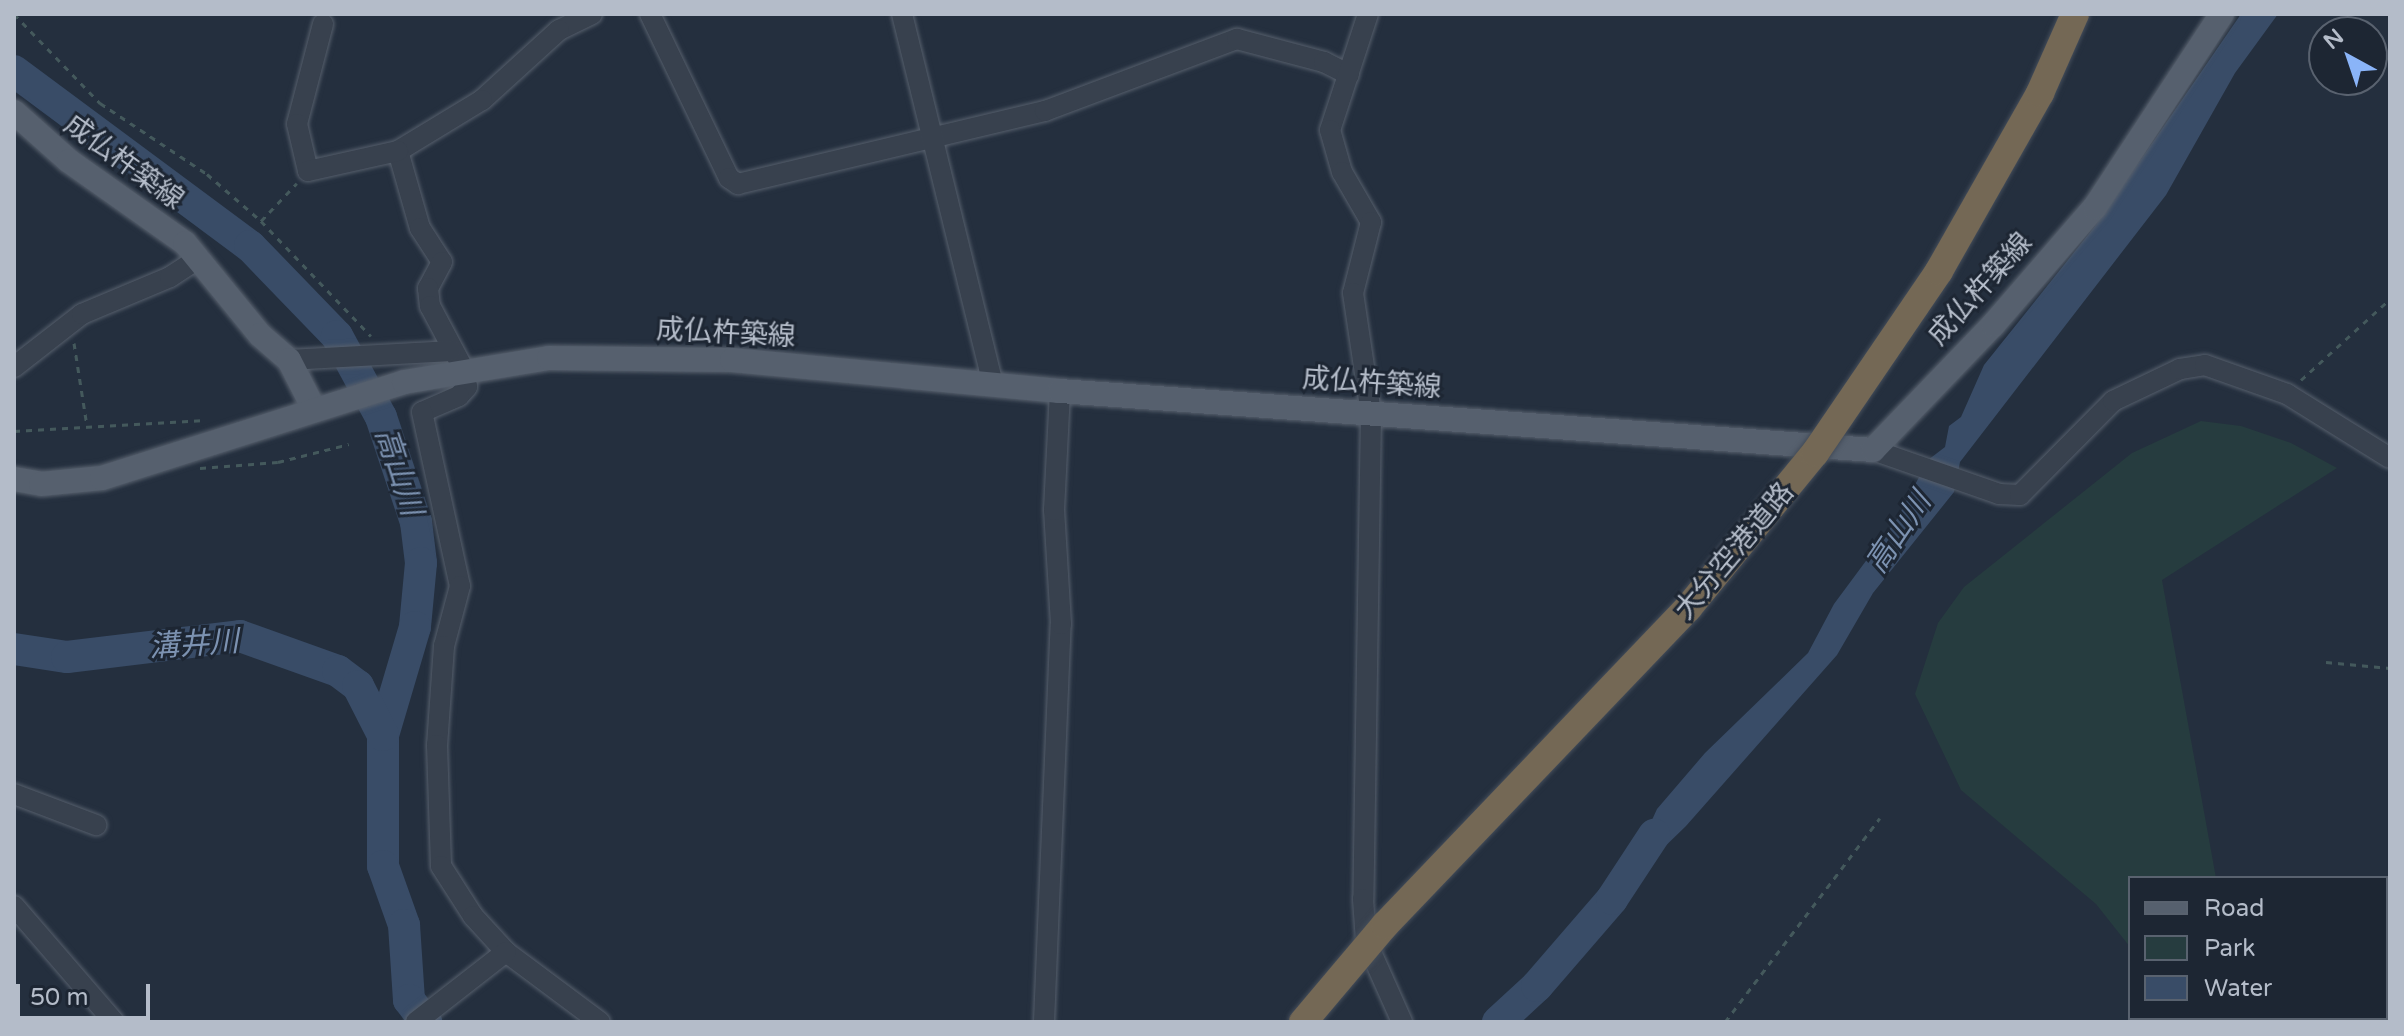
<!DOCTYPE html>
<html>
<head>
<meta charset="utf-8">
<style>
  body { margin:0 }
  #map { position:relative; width:2404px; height:1036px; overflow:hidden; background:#242f3e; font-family:"Varela Round","Noto Sans JP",sans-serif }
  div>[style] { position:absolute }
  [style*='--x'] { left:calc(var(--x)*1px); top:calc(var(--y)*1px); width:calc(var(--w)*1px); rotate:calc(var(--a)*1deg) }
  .green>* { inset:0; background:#263c3f }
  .water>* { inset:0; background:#394c67 }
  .river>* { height:32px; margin:-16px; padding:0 16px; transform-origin:16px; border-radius:16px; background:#394c67 }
  .path>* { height:3px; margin-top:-1.5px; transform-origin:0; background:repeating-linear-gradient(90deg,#44595c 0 6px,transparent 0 12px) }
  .roads { filter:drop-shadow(0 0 2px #565f6c) drop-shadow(0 0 2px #565f6c) }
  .minor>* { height:20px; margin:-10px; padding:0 10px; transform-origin:10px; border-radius:10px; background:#38414e }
  .major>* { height:24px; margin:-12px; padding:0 12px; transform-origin:12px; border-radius:12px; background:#56606e }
  .bridges { filter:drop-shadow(0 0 2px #434c59) drop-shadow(0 0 2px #434c59) }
  .highway-bridge>* { height:28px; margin:-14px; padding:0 14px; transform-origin:14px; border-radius:14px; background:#746855 }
  span { translate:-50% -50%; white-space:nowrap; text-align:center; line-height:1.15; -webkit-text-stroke:6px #1d2633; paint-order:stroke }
  .street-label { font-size:28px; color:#b4bcc9 }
  .water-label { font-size:30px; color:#7c92b1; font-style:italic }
  .frame { position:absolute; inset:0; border:16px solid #b4bcc9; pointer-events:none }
  .legend { position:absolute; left:2128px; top:876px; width:260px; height:144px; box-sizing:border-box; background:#1d2633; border:2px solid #59626f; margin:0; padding:10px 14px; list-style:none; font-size:24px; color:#b4bcc9 }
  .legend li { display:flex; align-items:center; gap:16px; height:40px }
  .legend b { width:40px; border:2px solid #59626f }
  .north { position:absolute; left:2308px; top:16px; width:80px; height:80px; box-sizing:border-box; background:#1d2633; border:2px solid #59626f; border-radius:50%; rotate:320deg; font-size:22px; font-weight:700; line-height:32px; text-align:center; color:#b4bcc9 }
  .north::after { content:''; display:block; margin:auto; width:28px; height:36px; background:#8ab4f8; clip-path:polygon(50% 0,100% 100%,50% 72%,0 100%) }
  .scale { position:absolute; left:16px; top:984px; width:134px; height:36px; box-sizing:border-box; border:4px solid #b4bcc9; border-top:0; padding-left:10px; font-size:24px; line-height:28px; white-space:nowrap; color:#b4bcc9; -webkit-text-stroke:6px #1d2633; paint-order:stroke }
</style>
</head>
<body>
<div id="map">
  <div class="green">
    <i style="clip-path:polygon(2201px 421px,2241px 426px,2291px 443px,2337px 468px,2162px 580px,2216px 878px,2130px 878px,2130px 947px,2096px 904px,1961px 790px,1915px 694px,1938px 623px,1964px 587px,2132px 453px)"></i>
    <i style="clip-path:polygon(2168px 1018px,2241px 1018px,2242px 1022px,2170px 1022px)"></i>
  </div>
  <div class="water">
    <i style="clip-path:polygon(2241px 14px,2278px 14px,2235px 73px,2166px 195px,1960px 462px,1954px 492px,1873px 593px,1837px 655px,1686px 826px,1620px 890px,1657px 809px,1705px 753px,1808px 653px,1834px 604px,1897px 519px,1928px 460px,1945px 447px,1949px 426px,1961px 417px,1984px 365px,2095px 226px)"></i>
  </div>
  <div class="river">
    <i style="--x:14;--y:71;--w:294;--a:36.6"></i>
    <i style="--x:250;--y:246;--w:125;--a:46"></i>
    <i style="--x:337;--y:336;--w:92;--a:61.5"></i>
    <i style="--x:381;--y:417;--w:111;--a:71.6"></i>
    <i style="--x:416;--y:522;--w:41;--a:83"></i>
    <i style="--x:421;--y:563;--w:64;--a:95.4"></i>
    <i style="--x:415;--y:627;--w:113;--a:106.5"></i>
    <i style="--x:383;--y:735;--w:131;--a:90"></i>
    <i style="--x:383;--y:866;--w:63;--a:70.4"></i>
    <i style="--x:404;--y:925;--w:75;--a:86.2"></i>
    <i style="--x:409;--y:1000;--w:28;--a:52"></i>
    <i style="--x:14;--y:649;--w:54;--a:8.6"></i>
    <i style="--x:67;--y:657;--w:174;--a:-6.9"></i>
    <i style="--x:240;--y:636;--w:104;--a:19.7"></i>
    <i style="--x:338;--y:671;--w:25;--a:37"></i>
    <i style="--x:358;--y:686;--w:55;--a:63"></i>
    <i style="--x:1498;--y:1022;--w:53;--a:-42.7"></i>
    <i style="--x:1537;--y:986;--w:115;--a:-49.2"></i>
    <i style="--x:1612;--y:899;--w:77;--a:-56.7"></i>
  </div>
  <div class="path">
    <i style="--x:14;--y:14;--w:124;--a:46"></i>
    <i style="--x:100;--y:103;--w:128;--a:33.6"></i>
    <i style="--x:207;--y:174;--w:72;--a:41"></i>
    <i style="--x:261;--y:221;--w:159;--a:46.3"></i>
    <i style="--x:261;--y:221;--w:52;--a:-46.5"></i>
    <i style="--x:74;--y:343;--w:84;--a:81.1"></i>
    <i style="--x:2301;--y:380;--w:120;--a:-42.3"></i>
    <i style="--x:14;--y:431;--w:192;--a:-3.3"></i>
    <i style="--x:200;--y:468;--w:78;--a:-4.4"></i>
    <i style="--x:278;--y:462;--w:73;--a:-14.2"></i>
    <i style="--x:2326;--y:662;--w:64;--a:5.4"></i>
    <i style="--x:1725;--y:1022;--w:256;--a:-52.8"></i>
  </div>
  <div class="roads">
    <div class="minor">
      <i style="--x:592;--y:14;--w:37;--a:154"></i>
      <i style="--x:559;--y:30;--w:104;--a:137.7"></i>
      <i style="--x:482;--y:100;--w:98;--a:148.7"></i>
      <i style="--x:398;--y:151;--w:80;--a:74.1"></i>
      <i style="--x:420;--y:228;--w:40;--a:57.1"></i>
      <i style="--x:442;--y:262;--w:30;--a:118"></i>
      <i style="--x:428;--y:288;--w:18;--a:84"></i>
      <i style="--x:430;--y:306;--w:72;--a:62"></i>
      <i style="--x:464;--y:370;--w:17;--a:80"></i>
      <i style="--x:467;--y:387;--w:12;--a:132"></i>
      <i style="--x:459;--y:396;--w:40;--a:156.6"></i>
      <i style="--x:422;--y:412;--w:178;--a:77.7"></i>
      <i style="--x:460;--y:586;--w:62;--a:104.9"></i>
      <i style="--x:444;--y:646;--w:99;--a:94"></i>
      <i style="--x:437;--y:745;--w:121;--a:88.1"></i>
      <i style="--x:441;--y:866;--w:59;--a:57.4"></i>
      <i style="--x:473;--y:916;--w:49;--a:47.5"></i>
      <i style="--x:506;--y:952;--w:117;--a:36.7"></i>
      <i style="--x:650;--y:14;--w:182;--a:64.3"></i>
      <i style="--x:729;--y:178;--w:11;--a:34"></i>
      <i style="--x:738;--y:184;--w:316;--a:-13.4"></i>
      <i style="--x:1045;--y:111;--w:205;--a:-20.6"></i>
      <i style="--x:1237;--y:39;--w:90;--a:14.8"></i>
      <i style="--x:1324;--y:62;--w:28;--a:27"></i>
      <i style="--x:902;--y:14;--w:381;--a:76.2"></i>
      <i style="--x:1368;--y:14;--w:122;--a:108.1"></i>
      <i style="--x:1330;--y:130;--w:44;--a:74.1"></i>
      <i style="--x:1342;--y:172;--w:58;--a:59.9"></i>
      <i style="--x:1371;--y:222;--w:73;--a:104.2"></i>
      <i style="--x:1353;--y:293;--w:121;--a:81.5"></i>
      <i style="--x:1371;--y:413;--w:486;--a:90.9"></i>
      <i style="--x:1363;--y:899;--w:42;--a:85.9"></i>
      <i style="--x:1366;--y:941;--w:89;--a:66"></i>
      <i style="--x:323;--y:24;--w:103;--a:104.6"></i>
      <i style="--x:297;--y:124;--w:48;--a:76.8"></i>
      <i style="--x:308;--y:171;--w:92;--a:-12.5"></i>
      <i style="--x:289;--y:360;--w:162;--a:-3.2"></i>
      <i style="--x:14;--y:367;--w:86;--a:-37.9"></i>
      <i style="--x:82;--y:314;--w:95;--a:-22.8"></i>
      <i style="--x:170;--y:277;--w:35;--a:-33"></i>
      <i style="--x:1873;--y:450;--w:133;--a:19.2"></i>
      <i style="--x:1999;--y:494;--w:21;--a:3"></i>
      <i style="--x:2020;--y:495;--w:132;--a:-45.3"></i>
      <i style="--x:2113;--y:401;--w:74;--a:-25.5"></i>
      <i style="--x:2180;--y:369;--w:25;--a:-9"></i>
      <i style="--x:2205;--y:365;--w:87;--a:19.5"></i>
      <i style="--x:2287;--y:394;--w:121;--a:31.9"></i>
      <i style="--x:14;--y:794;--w:88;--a:20.7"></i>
      <i style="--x:14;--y:906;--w:153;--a:49.2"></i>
      <i style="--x:416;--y:1022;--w:114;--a:-37.9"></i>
      <i style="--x:1044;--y:1022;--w:398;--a:-87.6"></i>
      <i style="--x:1061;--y:624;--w:114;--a:-93.5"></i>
      <i style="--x:1054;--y:510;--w:119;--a:-87.1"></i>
    </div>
    <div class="major">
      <i style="--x:14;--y:112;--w:74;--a:41.7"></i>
      <i style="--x:69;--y:161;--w:142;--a:35.3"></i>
      <i style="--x:185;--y:243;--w:119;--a:50.8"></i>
      <i style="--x:260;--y:335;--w:38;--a:41"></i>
      <i style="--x:289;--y:360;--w:55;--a:63"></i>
      <i style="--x:14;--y:479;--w:27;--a:10"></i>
      <i style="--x:41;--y:484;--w:61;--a:-5.6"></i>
      <i style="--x:102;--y:478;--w:317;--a:-17.6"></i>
      <i style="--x:404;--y:382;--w:147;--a:-9.4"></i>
      <i style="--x:549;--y:358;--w:183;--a:0.6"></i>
      <i style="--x:732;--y:360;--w:329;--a:5.4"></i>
      <i style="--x:1060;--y:391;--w:815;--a:4.15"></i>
      <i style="--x:1873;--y:450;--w:173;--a:-46.2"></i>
      <i style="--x:1993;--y:325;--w:156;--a:-49.2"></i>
      <i style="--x:2095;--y:207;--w:231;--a:-56.7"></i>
    </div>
  </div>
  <div class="bridges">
    <div class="highway-bridge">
      <i style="--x:1303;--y:1022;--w:127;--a:-49.8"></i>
      <i style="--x:1385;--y:925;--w:439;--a:-46.3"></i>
      <i style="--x:1688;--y:608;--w:200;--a:-50.7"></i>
      <i style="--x:1815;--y:453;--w:220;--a:-55.7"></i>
      <i style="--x:1939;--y:271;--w:205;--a:-60.4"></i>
      <i style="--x:2040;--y:93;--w:86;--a:-66.1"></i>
    </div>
  </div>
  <div class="street-label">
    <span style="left:124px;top:162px;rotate:36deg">成仏杵築線</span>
    <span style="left:1980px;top:289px;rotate:-48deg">成仏杵築線</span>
    <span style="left:726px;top:333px;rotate:3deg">成仏杵築線</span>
    <span style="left:1372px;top:383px;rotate:4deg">成仏杵築線</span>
    <span style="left:1734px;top:551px;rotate:-50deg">大分空港道路</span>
  </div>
  <div class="water-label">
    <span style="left:398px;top:472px;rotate:72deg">高山川</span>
    <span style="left:1899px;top:533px;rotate:-56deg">高山川</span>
    <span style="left:194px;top:645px;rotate:-4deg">溝井川</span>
  </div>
  <div class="frame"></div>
  <ul class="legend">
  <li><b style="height:10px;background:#56606e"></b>Road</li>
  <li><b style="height:22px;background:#263c3f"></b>Park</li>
  <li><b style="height:22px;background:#394c67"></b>Water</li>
  </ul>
  <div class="north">N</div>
  <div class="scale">50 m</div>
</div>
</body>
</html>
